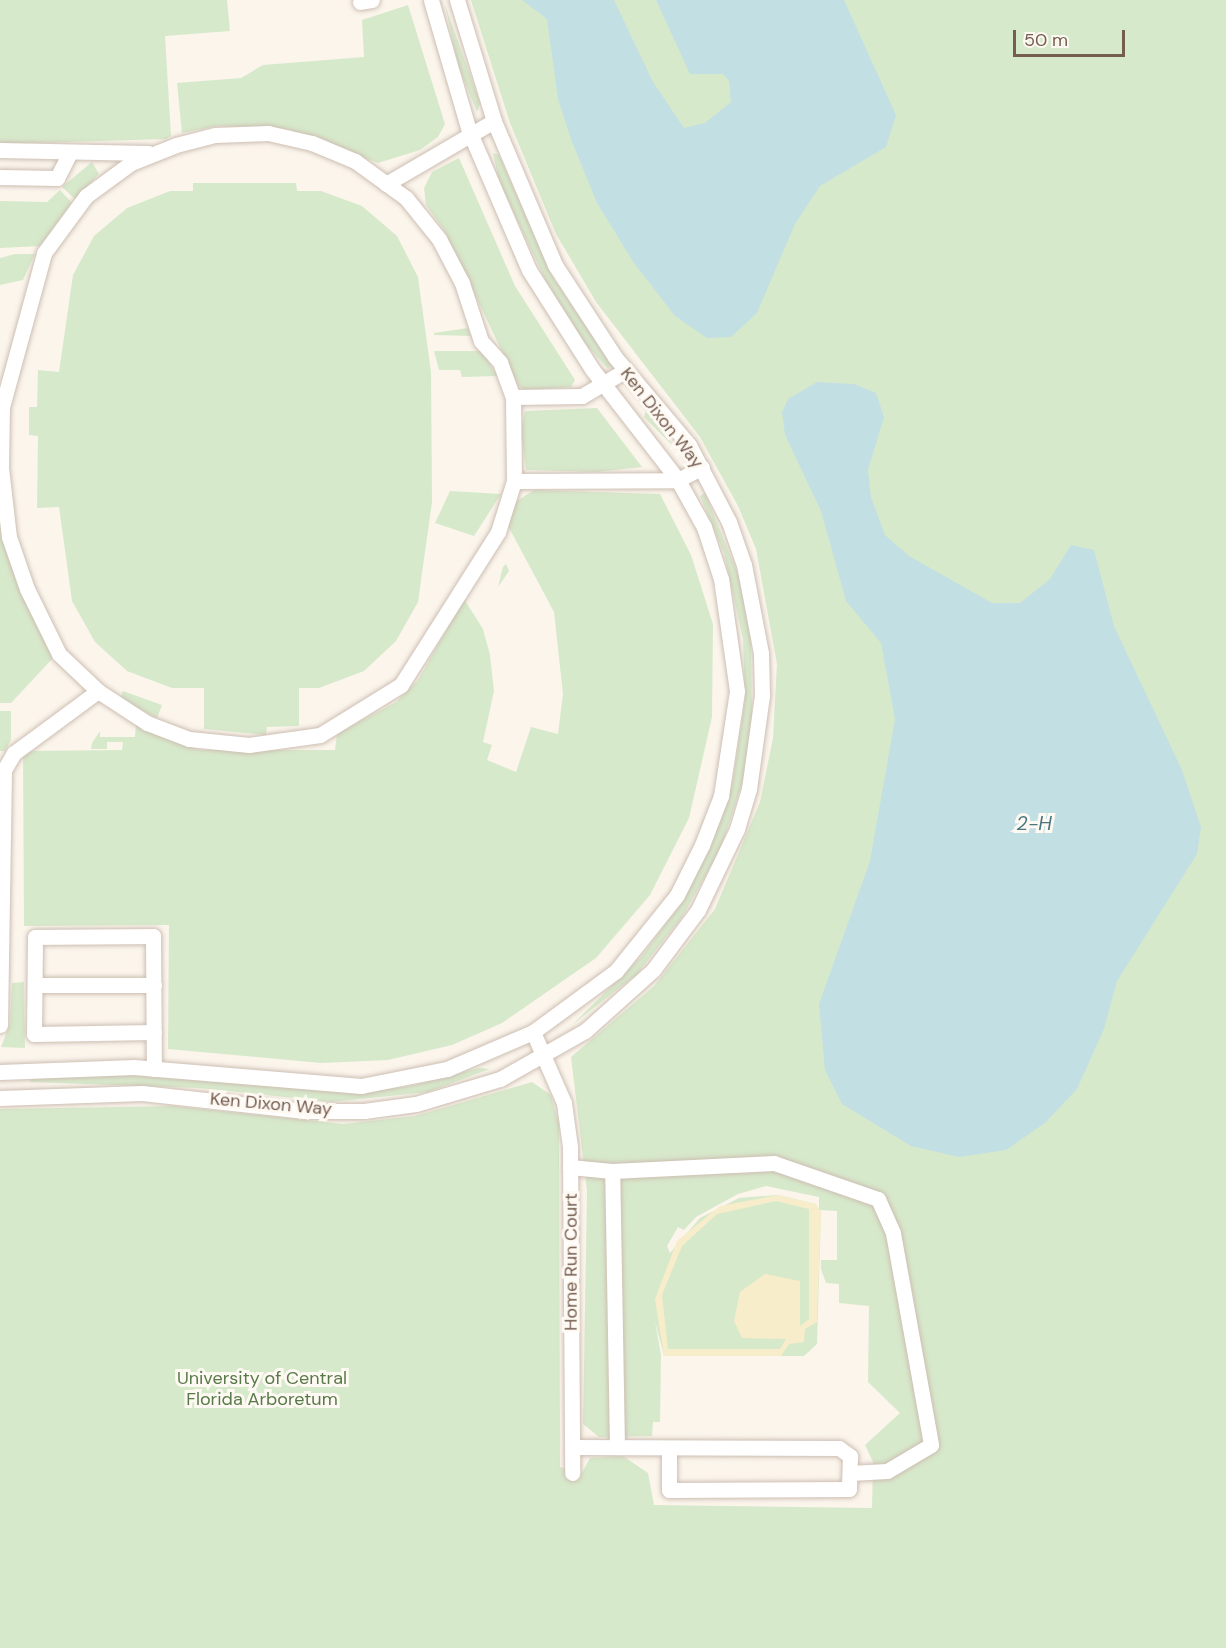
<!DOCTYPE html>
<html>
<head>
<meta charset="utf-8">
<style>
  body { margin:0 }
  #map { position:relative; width:1226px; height:1648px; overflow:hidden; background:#fbf5ec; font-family:"DM Sans",sans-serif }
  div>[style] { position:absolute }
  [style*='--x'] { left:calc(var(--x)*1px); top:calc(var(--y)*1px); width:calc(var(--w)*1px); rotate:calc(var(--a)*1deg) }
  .green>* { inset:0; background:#d7e9cb }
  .sand>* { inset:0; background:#f7edca }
  .water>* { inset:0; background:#c2dfe4 }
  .roads { filter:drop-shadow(0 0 2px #cdbeb2) drop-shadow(0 0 2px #cdbeb2) }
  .minor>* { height:15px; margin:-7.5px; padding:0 7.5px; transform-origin:7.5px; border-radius:7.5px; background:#fff }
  span { translate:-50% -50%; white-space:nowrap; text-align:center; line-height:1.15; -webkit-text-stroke:6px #fef9f3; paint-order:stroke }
  .street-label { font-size:18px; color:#755d50 }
  .park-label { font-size:18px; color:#587a49 }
  .water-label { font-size:20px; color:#48777f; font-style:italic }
  .scale { position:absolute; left:1013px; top:30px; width:112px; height:27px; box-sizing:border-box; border:3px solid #755d50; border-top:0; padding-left:8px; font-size:18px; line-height:21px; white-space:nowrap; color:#755d50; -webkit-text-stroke:4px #fef9f3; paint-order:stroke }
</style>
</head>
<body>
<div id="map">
  <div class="green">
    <i style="clip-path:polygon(0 0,227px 0,230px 31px,165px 36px,171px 136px,166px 139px,0 144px)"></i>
    <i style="clip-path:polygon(471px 0,1226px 0,1226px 1648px,0 1648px,0 1109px,173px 1106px,343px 1124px,415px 1116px,532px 1082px,551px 1095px,559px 1124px,560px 1467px,582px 1473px,590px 1458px,623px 1456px,648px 1473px,654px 1505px,872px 1508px,873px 1462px,865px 1445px,900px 1413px,868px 1382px,869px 1306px,839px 1303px,839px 1284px,826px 1283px,821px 1269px,821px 1260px,837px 1260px,837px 1211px,819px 1210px,819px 1197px,766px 1186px,738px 1194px,696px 1217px,684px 1230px,678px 1227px,667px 1246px,670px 1253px,700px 1218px,739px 1198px,778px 1195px,816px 1204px,817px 1211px,821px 1212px,817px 1344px,804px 1356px,664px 1356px,655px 1321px,661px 1355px,660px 1422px,653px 1422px,652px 1436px,599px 1437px,583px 1424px,587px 1191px,571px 1057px,654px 986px,715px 909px,760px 802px,773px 738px,777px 664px,756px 549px,738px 506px,700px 437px,596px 302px,556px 234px,510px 123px)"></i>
    <i style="clip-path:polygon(408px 5px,445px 124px,438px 137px,420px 150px,378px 163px,288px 129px,217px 126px,182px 133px,177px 83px,241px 78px,263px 65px,364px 57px,362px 20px)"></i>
    <i style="clip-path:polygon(445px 5px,480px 103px,477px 112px,458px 65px)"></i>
    <i style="clip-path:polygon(493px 153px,499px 155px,552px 276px,612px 365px,608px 369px,584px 342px,545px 279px,499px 181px)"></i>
    <i style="clip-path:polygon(459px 158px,515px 286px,575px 380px,571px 387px,525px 390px,518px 385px,444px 230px,426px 205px,424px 188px,432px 172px)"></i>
    <i style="clip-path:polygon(92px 162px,99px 174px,75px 199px,62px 187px)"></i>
    <i style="clip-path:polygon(193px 183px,296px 183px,297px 191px,321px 191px,362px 206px,397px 236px,418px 277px,431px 372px,432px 502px,418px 602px,396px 641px,364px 671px,319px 688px,299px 688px,299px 726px,267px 727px,266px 735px,204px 729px,204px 688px,172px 688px,127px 671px,95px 642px,72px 601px,59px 507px,37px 508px,38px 436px,29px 435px,29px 407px,37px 407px,38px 370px,59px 372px,73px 275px,94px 236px,127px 208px,170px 191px,193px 191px)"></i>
    <i style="clip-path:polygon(60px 190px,72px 203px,40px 246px,0 248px,0 201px,47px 202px)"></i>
    <i style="clip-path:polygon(15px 254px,35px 254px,23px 280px,0 285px,0 258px)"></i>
    <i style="clip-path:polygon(468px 328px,471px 336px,434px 335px,434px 333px)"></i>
    <i style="clip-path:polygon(434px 351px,482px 351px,497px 376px,462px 377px,460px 370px,439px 370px)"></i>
    <i style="clip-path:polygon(647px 406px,666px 428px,672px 445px,644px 417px)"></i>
    <i style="clip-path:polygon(597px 408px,642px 467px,597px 472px,526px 470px,521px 431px,525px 411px)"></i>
    <i style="clip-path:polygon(534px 490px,660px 494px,691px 555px,713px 624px,712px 717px,689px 818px,650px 895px,596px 958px,502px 1023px,452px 1045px,388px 1060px,321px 1063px,168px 1049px,169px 925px,24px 926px,23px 751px,122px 750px,123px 742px,107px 742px,107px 749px,91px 749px,92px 743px,100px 731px,100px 737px,135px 737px,136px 724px,199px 750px,335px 750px,337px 734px,396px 702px,418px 680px,464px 599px,483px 629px,490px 655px,494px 691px,483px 742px,492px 745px,487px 760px,516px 772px,531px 727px,558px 734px,563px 694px,554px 612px,507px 524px,517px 501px)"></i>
    <i style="clip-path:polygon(450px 491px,501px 494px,474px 536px,435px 523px)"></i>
    <i style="clip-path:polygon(705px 493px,740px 579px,751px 640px,752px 724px,743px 781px,720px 850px,682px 917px,637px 974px,572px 1025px,641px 957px,683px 901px,712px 844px,733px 780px,745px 699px,743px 639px,724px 553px,700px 496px)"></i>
    <i style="clip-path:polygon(0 517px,53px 658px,11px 703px,0 703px)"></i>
    <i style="clip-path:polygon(506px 564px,509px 571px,498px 587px,503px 567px)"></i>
    <i style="clip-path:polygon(123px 691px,162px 705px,157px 718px,129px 704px,121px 697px)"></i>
    <i style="clip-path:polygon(0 711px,11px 711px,11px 740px,5px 751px,0 751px)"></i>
    <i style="clip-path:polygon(24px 982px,25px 1048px,1px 1047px,10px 1024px,12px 983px)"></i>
    <i style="clip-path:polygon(479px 1068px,490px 1069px,428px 1092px,331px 1102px,199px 1088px,29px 1082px,34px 1076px,128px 1075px,354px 1093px,411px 1086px)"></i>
  </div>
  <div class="sand">
    <i style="clip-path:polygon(evenodd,778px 1195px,816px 1204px,821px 1212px,817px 1322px,805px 1329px,804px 1342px,789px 1344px,781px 1356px,664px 1356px,655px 1299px,677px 1241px,720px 1206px,778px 1195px,776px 1201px,809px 1209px,809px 1319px,800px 1326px,800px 1281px,765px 1274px,740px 1292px,734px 1321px,742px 1338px,786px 1339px,780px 1349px,668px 1349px,662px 1295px,682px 1246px,717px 1214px,776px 1201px)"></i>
  </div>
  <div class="water">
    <i style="clip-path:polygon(522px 0,614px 0,653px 82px,684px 128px,705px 123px,731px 102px,729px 81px,723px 74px,690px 74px,656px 0,844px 0,896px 115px,886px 147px,820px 186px,795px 224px,757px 313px,731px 337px,707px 338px,675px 316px,634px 263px,597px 203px,572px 142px,558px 99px,547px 19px)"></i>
    <i style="clip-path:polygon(817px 382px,854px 384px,876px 393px,884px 417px,868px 470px,871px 497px,885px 535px,909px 556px,992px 603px,1020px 603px,1050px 579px,1071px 545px,1094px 550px,1114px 626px,1182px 770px,1201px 827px,1197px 854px,1117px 981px,1104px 1029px,1077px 1089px,1045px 1123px,1006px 1150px,959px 1157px,911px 1146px,842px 1104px,825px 1070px,819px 1004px,870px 861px,895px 719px,881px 643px,846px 601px,821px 511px,785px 435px,782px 412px,788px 399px)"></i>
  </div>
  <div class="roads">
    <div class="minor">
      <i style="--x:360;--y:2;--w:12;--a:-9"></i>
      <i style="--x:268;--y:133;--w:45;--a:12.8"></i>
      <i style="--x:312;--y:143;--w:47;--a:22.7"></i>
      <i style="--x:355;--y:161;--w:63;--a:36"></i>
      <i style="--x:406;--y:198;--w:53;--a:51.2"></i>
      <i style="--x:439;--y:239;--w:50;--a:62.4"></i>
      <i style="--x:462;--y:283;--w:61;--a:71.9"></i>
      <i style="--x:481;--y:341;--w:28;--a:48"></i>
      <i style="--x:500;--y:362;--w:37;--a:70"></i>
      <i style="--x:513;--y:397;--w:84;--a:89.3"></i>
      <i style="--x:514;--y:481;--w:53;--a:107.4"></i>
      <i style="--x:498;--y:532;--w:181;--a:122.4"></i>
      <i style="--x:401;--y:685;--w:95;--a:148.3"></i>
      <i style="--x:320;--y:735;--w:72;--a:172"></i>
      <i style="--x:249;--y:745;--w:60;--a:-174.3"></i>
      <i style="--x:189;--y:739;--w:45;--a:-159.1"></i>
      <i style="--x:147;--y:723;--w:59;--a:-146.9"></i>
      <i style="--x:98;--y:691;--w:54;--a:-136.5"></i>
      <i style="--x:59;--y:654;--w:72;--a:-116.2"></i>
      <i style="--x:27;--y:589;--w:55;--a:-109.1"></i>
      <i style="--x:9;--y:537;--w:69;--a:-96.6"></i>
      <i style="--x:1;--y:468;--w:61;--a:-89.1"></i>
      <i style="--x:2;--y:407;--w:160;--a:-74.7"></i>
      <i style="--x:44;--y:253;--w:71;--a:-53.6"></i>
      <i style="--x:86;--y:196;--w:56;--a:-36.3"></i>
      <i style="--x:131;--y:163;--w:48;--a:-21.8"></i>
      <i style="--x:176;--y:145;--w:40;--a:-14.4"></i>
      <i style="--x:215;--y:135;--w:53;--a:-2.2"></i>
      <i style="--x:0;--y:150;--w:148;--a:1.2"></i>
      <i style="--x:0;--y:177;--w:57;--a:1"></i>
      <i style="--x:57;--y:178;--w:29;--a:-63"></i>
      <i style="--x:386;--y:184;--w:125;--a:-30.3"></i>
      <i style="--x:513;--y:397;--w:69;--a:-0.8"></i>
      <i style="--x:582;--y:396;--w:51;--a:-30.6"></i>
      <i style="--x:514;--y:481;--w:164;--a:-0.3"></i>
      <i style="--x:678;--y:480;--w:27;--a:-28"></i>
      <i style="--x:35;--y:985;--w:119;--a:0"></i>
      <i style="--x:0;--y:1025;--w:255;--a:-89.1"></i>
      <i style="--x:4;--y:770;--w:20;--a:-60"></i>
      <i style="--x:14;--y:753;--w:104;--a:-36.4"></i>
      <i style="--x:154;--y:1032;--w:120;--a:179"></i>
      <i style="--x:34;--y:1034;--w:97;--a:-89.4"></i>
      <i style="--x:35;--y:937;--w:118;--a:-0.5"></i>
      <i style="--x:153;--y:936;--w:133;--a:89.6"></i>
      <i style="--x:533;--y:1032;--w:77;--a:66.4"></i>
      <i style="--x:564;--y:1103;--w:44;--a:82.2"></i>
      <i style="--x:570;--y:1147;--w:326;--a:89.6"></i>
      <i style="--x:0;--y:1072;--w:134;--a:-2.1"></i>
      <i style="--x:134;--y:1067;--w:228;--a:4.8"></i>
      <i style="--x:361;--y:1086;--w:88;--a:-11.2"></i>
      <i style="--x:447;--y:1069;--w:94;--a:-23.3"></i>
      <i style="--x:533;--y:1032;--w:103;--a:-36.3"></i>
      <i style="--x:616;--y:971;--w:97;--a:-51.2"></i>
      <i style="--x:677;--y:895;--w:56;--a:-63.4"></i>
      <i style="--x:702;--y:845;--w:53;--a:-68.8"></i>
      <i style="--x:721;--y:796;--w:106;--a:-81.3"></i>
      <i style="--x:737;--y:691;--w:113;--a:-98.1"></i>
      <i style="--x:721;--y:579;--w:55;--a:-108.1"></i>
      <i style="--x:704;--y:527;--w:54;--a:-119"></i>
      <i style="--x:678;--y:480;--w:140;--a:-127.8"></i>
      <i style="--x:592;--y:369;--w:117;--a:-122.5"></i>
      <i style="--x:529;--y:270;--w:151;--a:-113.3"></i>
      <i style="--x:469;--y:131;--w:136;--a:-106.2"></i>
      <i style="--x:0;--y:1098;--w:142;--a:-2"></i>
      <i style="--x:142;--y:1093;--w:164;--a:6.3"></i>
      <i style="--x:305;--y:1111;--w:59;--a:0"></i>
      <i style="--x:364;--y:1111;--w:52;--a:-7.7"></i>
      <i style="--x:416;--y:1104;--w:88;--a:-16.6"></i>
      <i style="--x:500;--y:1079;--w:98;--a:-29.5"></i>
      <i style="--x:585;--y:1031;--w:91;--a:-41.9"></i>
      <i style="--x:653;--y:970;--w:75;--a:-53.1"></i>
      <i style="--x:698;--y:910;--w:90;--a:-64.3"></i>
      <i style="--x:737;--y:829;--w:42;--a:-73.3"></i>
      <i style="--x:749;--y:789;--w:95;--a:-82.1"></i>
      <i style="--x:762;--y:695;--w:42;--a:-91.4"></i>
      <i style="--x:761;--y:653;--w:90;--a:-100.9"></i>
      <i style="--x:744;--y:565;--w:46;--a:-109.2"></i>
      <i style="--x:729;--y:522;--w:87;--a:-117.5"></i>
      <i style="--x:689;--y:445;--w:115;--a:-130.1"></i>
      <i style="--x:615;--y:357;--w:110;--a:-123.1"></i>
      <i style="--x:555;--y:265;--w:156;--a:-113"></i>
      <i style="--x:494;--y:121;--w:127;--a:-107"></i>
      <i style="--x:570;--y:1167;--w:42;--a:5.4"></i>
      <i style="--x:572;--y:1447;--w:267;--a:0.2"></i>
      <i style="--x:839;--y:1448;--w:14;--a:36"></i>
      <i style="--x:850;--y:1456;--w:33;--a:92"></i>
      <i style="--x:849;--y:1489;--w:180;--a:179.7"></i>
      <i style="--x:669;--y:1490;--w:42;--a:-90"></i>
      <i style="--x:617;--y:1447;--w:276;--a:-91"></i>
      <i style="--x:612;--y:1171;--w:162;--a:-2.8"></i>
      <i style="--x:774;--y:1163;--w:110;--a:19.1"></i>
      <i style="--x:878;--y:1199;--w:37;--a:66"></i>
      <i style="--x:893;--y:1233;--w:215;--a:79.8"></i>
      <i style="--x:931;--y:1445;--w:51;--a:149.4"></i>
      <i style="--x:887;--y:1471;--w:37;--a:177"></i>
    </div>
  </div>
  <div class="street-label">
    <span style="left:662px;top:418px;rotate:52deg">Ken Dixon Way</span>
    <span style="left:271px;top:1104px;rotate:5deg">Ken Dixon Way</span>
    <span style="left:571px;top:1262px;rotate:-90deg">Home Run Court</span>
  </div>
  <div class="park-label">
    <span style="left:262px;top:1389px">University of Central<br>Florida Arboretum</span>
  </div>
  <div class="water-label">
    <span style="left:1034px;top:823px">2-H</span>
  </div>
  <div class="scale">50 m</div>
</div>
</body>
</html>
